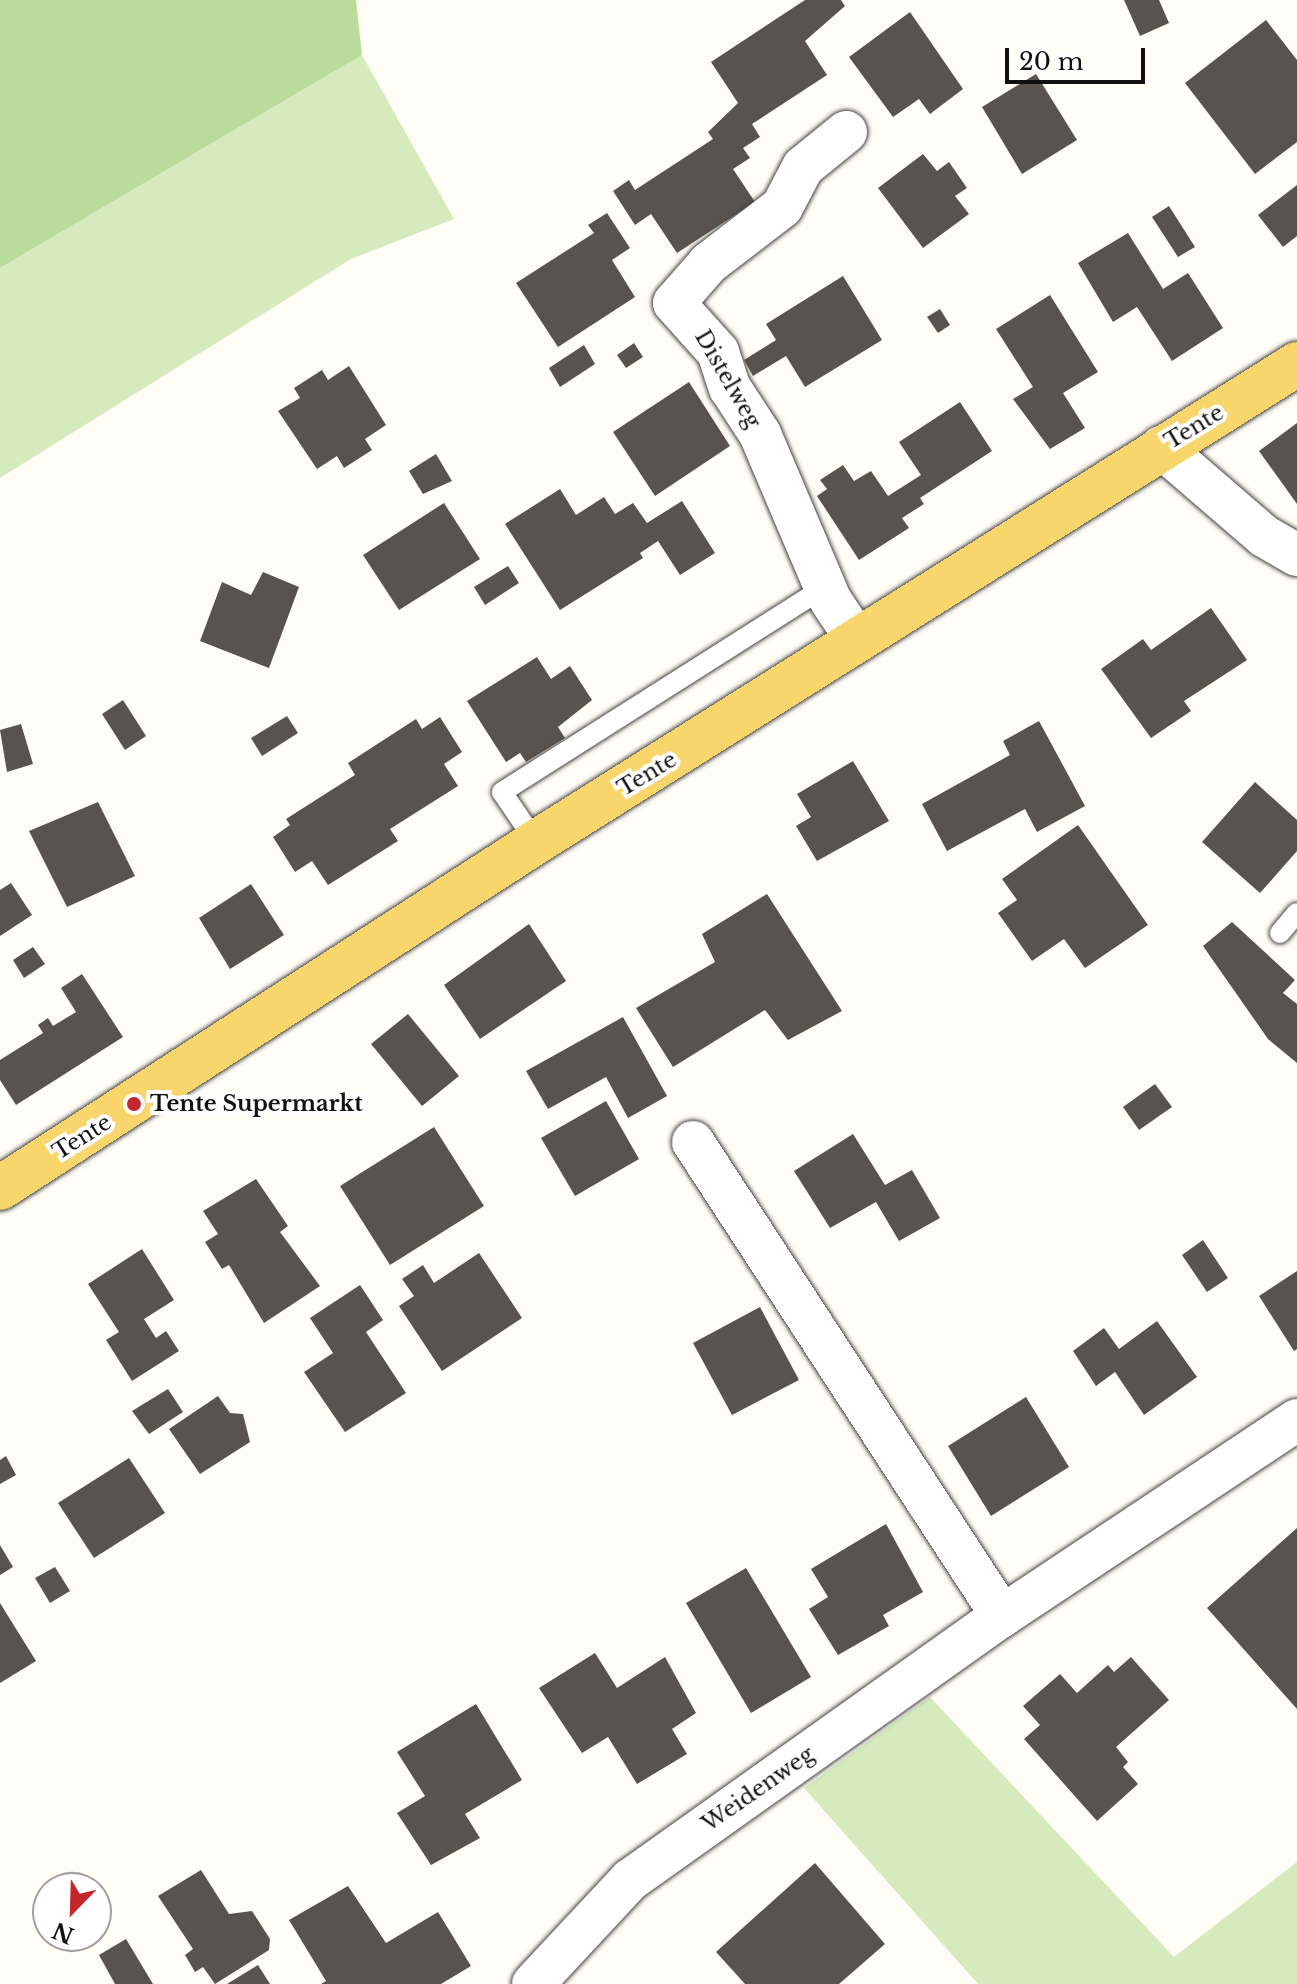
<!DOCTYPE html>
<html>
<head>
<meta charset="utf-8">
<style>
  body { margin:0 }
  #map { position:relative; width:1297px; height:1984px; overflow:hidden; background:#fffdf5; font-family:"Libre Baskerville",serif }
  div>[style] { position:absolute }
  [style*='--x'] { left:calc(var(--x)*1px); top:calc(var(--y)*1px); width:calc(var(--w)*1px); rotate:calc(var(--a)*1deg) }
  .green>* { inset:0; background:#d5ebbd }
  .forest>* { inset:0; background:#b9dc9c }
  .building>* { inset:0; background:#5a524d }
  .roads { filter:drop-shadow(0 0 2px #444) drop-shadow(0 0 2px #444) }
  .service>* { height:20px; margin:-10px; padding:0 10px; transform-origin:10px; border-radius:10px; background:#fff }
  .minor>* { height:42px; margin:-21px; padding:0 21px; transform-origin:21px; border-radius:21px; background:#fff }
  .primary>* { height:44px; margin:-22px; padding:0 22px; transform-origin:22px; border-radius:22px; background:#f9d66b }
  .dots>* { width:22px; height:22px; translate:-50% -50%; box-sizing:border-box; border:4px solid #fff; border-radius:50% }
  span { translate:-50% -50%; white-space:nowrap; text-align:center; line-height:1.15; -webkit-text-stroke:8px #fff; paint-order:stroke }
  .street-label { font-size:22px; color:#111 }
  .poi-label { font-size:22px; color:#111; font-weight:700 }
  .left { translate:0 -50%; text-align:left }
  .north { position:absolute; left:32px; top:1872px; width:80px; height:80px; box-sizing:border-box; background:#fff; border:2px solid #a0a0a0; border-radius:50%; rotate:203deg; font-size:22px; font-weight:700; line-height:32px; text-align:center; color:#111 }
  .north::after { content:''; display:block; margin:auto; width:28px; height:36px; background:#c4262e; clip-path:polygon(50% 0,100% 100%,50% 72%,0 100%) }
  .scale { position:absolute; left:1005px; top:48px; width:140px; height:36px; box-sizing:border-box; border:4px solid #111; border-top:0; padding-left:10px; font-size:24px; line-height:28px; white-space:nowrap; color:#111; -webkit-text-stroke:6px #fff; paint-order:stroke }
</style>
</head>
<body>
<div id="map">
  <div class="green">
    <i style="clip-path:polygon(362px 55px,454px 219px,351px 259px,0 478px,0 268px)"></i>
    <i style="clip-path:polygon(930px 1697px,1174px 1957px,1297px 1862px,1297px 1984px,978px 1984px,804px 1788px)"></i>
  </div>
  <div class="forest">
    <i style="clip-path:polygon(0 0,356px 0,362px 55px,0 268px)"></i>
  </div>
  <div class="building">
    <i style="clip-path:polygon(805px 0,841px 0,845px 6px,805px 41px,827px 75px,752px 124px,760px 137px,743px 148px,750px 158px,733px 169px,755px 202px,677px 253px,651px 214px,635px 225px,613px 191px,629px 180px,635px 190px,713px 139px,708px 132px,738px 103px,711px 62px)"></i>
    <i style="clip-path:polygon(1124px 0,1159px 0,1169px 23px,1140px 36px)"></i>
    <i style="clip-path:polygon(910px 12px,963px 89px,930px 114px,919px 99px,893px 117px,849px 57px)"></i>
    <i style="clip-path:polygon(1266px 20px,1297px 60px,1297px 142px,1255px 174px,1185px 83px)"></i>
    <i style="clip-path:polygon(1036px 74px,1077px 140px,1022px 174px,982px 107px)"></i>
    <i style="clip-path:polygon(923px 154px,937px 171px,949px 162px,967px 188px,955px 196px,969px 214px,923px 248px,878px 188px)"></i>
    <i style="clip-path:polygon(1297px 185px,1297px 236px,1283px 247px,1258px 215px)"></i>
    <i style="clip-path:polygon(1169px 206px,1195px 247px,1178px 257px,1152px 217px)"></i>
    <i style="clip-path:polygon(607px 213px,630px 248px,612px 260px,635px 297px,558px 347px,516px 283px,594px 233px,588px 225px)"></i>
    <i style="clip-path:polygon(1128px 233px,1163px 289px,1188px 273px,1223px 328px,1172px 361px,1137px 307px,1113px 322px,1078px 263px)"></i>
    <i style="clip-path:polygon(843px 276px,882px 340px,805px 387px,786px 356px,753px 376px,744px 360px,776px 340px,766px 324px)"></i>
    <i style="clip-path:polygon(1050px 295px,1098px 372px,1063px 393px,1085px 428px,1050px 449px,1013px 399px,1033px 387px,996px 329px)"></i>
    <i style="clip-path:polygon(940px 309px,950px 325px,938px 333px,927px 317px)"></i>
    <i style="clip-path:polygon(634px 343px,643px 357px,626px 368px,617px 355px)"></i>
    <i style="clip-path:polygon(584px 345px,595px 364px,560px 387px,549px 368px)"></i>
    <i style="clip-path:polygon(349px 366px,386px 425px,365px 439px,372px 450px,344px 468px,337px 456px,317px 469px,278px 411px,300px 398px,294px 388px,322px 370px,328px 380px)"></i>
    <i style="clip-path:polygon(689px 382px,730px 446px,655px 496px,613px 432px)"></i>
    <i style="clip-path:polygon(960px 402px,992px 451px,920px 498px,924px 504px,902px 518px,909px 528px,859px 560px,817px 496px,827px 489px,820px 480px,843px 465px,854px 481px,871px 471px,888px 496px,921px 475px,899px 442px)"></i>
    <i style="clip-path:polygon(1297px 423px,1297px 504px,1259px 451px)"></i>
    <i style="clip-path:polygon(436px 454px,452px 481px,423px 494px,409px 471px)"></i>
    <i style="clip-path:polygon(560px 489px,576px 515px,604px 497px,615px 514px,633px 503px,647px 523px,682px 501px,715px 553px,680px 575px,658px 541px,640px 553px,643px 558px,560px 610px,505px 524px)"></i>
    <i style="clip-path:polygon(444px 503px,480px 559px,399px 610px,363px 555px)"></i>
    <i style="clip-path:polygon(508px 566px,519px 583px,485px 605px,474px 587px)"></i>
    <i style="clip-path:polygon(263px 572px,299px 587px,269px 668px,200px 641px,222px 582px,251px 595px)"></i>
    <i style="clip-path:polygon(1211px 608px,1247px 660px,1184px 701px,1191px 711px,1151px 738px,1101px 669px,1143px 639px,1151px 650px)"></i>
    <i style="clip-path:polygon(537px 657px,551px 679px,570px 666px,592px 700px,558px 727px,565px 738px,526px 762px,520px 753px,506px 762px,467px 701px)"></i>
    <i style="clip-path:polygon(123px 700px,146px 736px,125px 750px,102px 714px)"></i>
    <i style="clip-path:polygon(287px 716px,298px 733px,262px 756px,251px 738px)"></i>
    <i style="clip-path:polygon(440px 717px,462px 752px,444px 764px,458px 786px,390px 829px,398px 841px,328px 885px,312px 861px,295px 872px,273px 837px,290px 825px,286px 819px,355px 775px,348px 763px,416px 719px,422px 729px)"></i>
    <i style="clip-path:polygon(1039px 721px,1085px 806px,1037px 832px,1025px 809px,947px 851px,922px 804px,1010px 755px,1003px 741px)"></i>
    <i style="clip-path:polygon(21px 724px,33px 764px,7px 772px,0 730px)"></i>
    <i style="clip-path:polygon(853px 761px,889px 821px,817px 861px,796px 826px,811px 817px,797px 794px)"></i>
    <i style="clip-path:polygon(1255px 782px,1297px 820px,1297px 851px,1260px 893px,1202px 842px)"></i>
    <i style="clip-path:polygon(98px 802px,135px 876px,67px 907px,29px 831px)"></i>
    <i style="clip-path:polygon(1078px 825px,1148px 925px,1085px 968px,1064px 939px,1032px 961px,998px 913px,1017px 900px,1002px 879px)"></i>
    <i style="clip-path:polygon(11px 883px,32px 915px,0 936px,0 890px)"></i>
    <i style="clip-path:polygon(251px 884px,284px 935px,230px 969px,199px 918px)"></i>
    <i style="clip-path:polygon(767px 894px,842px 1011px,788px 1040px,765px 1010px,673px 1067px,636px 1008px,715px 962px,702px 934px)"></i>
    <i style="clip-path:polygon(1232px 922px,1295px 980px,1283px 993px,1297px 1004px,1297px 1063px,1268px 1039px,1203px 946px)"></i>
    <i style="clip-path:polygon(529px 924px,566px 981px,480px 1039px,444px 985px)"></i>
    <i style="clip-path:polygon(33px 947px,45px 964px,24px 978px,13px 960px)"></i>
    <i style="clip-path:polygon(82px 974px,123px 1037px,16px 1105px,0 1080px,0 1060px,43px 1033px,38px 1025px,48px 1018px,53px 1026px,76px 1012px,61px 988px)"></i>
    <i style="clip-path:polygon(408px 1014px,459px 1076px,422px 1106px,371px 1044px)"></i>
    <i style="clip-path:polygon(623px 1017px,667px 1096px,628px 1118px,606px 1077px,548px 1109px,526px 1071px)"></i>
    <i style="clip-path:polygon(1155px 1084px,1172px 1107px,1139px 1130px,1123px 1107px)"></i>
    <i style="clip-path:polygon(606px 1101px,639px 1159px,575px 1196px,541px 1138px)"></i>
    <i style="clip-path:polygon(434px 1127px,484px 1206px,390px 1265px,340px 1186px)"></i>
    <i style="clip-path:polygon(853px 1134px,885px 1185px,912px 1170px,940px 1218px,899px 1241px,876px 1202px,830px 1228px,794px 1171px)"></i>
    <i style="clip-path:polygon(256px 1179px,288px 1226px,280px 1232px,320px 1286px,264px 1323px,229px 1265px,222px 1269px,205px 1242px,218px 1234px,203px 1211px)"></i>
    <i style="clip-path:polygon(1203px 1240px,1228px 1278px,1207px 1292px,1182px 1255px)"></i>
    <i style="clip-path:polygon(142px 1249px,174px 1300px,144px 1319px,156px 1338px,166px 1331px,179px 1351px,132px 1381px,106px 1340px,119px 1332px,88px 1284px)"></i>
    <i style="clip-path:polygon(479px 1253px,522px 1318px,442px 1371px,399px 1306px,414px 1296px,402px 1279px,423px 1265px,434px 1283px)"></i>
    <i style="clip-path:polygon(1297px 1271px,1297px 1349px,1294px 1351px,1259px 1296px)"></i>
    <i style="clip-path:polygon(360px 1285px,383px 1320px,366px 1332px,406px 1393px,345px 1432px,304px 1372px,333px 1353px,310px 1318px)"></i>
    <i style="clip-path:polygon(760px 1307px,799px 1380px,732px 1415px,693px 1343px)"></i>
    <i style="clip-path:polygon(1157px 1321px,1197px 1377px,1144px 1415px,1115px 1372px,1096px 1386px,1073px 1351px,1104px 1328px,1119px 1349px)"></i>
    <i style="clip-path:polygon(168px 1389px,183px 1412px,149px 1434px,132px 1411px)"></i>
    <i style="clip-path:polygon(218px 1396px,230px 1413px,243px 1414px,250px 1442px,200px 1474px,169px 1429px)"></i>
    <i style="clip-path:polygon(1026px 1397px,1069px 1467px,991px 1516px,948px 1446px)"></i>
    <i style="clip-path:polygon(6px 1456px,16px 1475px,0 1484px,0 1460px)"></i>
    <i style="clip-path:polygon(129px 1458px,165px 1513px,94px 1558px,58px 1503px)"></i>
    <i style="clip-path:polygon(886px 1524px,923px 1592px,883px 1615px,889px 1626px,838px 1655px,809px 1609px,828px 1597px,811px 1569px)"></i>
    <i style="clip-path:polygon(1297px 1528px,1297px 1709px,1207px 1608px)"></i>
    <i style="clip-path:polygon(0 1545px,13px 1567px,0 1575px)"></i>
    <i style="clip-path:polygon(55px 1567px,70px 1591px,50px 1603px,35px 1578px)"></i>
    <i style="clip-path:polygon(746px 1568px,811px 1677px,751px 1713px,686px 1603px)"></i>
    <i style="clip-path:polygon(0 1603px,36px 1661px,0 1683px)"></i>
    <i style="clip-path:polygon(595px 1653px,617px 1688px,665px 1657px,696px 1713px,672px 1729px,687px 1754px,637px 1784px,608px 1737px,582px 1753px,539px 1688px)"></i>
    <i style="clip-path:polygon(1131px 1657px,1169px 1700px,1116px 1747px,1128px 1762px,1123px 1767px,1138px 1784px,1097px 1821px,1024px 1739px,1040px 1725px,1023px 1706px,1060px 1674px,1077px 1693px,1108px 1665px,1114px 1672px)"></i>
    <i style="clip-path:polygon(476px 1704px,522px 1780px,465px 1814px,480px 1838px,431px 1865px,397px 1813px,425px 1796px,397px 1752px)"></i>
    <i style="clip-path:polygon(815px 1863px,885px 1944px,839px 1984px,745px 1984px,716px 1952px)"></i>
    <i style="clip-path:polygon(201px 1870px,229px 1914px,252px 1911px,270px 1939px,269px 1950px,215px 1984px,203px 1967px,195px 1972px,185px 1955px,193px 1949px,158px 1896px)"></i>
    <i style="clip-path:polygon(348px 1886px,386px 1943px,438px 1912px,471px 1966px,441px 1984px,321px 1984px,326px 1981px,289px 1920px)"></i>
    <i style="clip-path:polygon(126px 1939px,153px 1984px,115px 1984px,99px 1955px)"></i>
    <i style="clip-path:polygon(258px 1965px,270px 1984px,227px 1984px)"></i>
  </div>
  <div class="roads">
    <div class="service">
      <i style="--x:536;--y:842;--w:60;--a:-124.2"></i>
      <i style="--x:502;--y:792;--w:383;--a:-32.4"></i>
      <i style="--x:1280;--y:933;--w:26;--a:-50"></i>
    </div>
    <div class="minor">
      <i style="--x:846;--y:132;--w:55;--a:140.9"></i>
      <i style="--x:803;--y:167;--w:45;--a:117.7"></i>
      <i style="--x:782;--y:207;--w:92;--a:142.5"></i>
      <i style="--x:709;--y:263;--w:53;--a:131.2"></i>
      <i style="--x:674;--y:303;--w:66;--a:48.1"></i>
      <i style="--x:718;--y:352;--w:38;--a:72"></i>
      <i style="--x:730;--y:388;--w:55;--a:56.9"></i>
      <i style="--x:760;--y:434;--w:181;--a:67"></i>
      <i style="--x:831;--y:601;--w:47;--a:56.3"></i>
      <i style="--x:1161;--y:447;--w:136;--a:40.8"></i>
      <i style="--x:1264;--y:536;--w:38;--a:30"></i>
      <i style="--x:693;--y:1142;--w:566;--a:56.9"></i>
      <i style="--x:533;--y:1984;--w:142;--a:-47"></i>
      <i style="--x:630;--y:1880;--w:456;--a:-35.4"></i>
      <i style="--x:1002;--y:1616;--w:354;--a:-33.6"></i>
    </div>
    <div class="primary">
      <i style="--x:0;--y:1188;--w:638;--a:-32.84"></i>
      <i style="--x:536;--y:842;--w:899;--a:-32.13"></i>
    </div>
  </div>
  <div class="dots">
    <i style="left:134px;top:1104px;background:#c4262e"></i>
  </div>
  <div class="street-label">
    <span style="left:728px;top:379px;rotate:60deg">Distelweg</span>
    <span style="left:1194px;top:427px;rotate:-31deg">Tente</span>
    <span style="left:647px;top:774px;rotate:-31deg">Tente</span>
    <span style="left:82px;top:1137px;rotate:-32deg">Tente</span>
    <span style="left:758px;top:1789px;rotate:-35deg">Weidenweg</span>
  </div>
  <div class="poi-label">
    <span class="left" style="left:150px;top:1104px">Tente Supermarkt</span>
  </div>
  <div class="north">N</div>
  <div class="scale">20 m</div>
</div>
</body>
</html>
